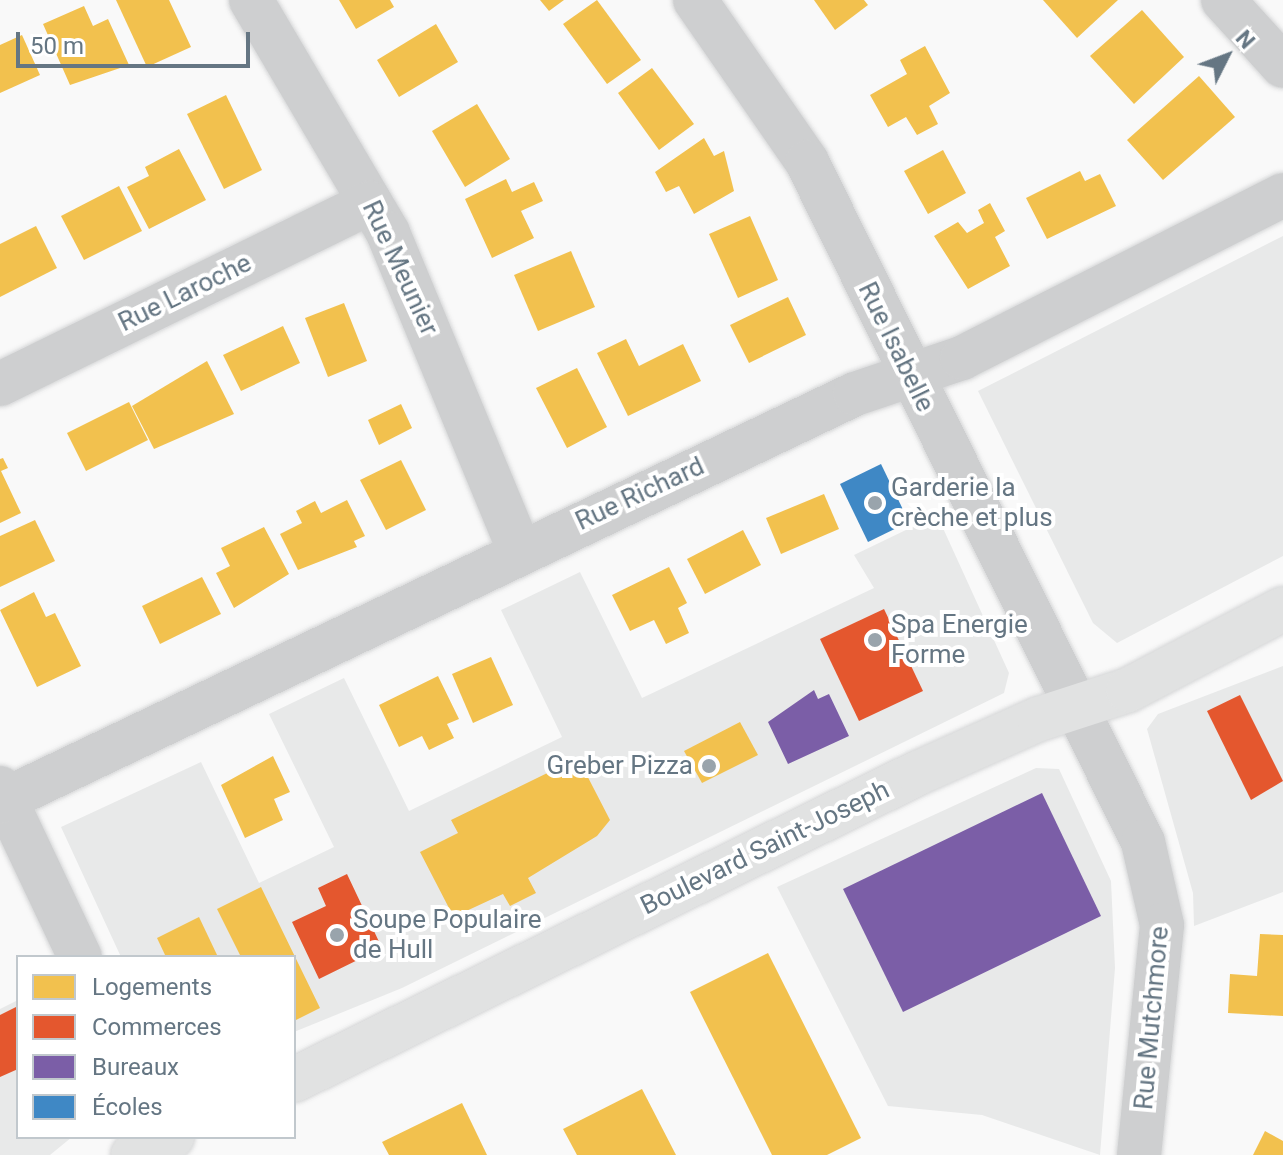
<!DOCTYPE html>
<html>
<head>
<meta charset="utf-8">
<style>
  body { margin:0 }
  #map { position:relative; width:1283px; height:1155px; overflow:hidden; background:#f9f9f9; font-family:Roboto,sans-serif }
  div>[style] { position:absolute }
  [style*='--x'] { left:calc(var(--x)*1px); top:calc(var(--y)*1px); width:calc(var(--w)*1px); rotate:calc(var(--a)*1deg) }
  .built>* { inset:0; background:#e8e9e9 }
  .homes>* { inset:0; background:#f2c14e }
  .shops>* { inset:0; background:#e4572e }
  .offices>* { inset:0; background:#7b5ea7 }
  .schools>* { inset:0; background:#3f88c5 }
  .roads { filter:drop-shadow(0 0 2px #d5d6d7) drop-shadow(0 0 2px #d5d6d7) }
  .minor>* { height:44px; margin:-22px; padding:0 22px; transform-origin:22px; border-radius:22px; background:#cecfd0 }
  .major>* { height:44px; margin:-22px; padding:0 22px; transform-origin:22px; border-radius:22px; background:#e1e2e2 }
  .dots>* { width:22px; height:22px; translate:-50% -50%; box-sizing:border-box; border:4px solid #fff; border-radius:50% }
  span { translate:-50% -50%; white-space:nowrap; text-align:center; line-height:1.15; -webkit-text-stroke:8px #fff; paint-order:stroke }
  .street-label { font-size:26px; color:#657683 }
  .poi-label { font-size:26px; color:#657683 }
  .left { translate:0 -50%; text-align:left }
  .right { translate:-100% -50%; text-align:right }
  .legend { position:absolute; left:16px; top:955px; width:280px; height:184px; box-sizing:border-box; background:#fff; border:2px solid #c1c8cd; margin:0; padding:10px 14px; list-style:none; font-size:24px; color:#657683 }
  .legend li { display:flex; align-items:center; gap:16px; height:40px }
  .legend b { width:40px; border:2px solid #c1c8cd }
  .north { position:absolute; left:1187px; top:16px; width:80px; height:80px; -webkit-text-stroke:6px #fff; paint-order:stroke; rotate:48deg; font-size:22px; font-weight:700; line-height:32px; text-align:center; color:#657683 }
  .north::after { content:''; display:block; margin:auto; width:28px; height:36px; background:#657683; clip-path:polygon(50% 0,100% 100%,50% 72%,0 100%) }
  .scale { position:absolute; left:16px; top:32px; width:234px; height:36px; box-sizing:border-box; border:4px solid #657683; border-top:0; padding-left:10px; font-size:24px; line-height:28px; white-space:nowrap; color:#657683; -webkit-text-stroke:6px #fff; paint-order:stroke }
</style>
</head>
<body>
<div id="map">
  <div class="built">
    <i style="clip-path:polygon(1283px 236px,1283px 556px,1117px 643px,1093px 623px,978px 391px)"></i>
    <i style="clip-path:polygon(937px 515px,1009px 673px,1004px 693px,402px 988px,294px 1032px,294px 957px,121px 957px,61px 827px,201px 762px,259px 883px,334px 847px,269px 714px,344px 678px,409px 811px,562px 737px,501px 610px,580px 572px,642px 698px,874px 588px,854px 555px)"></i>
    <i style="clip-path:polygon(1283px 666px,1283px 892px,1194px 926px,1193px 893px,1147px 729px,1158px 714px)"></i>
    <i style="clip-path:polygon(1036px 768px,1059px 769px,1111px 881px,1115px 968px,1100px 1155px,982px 1115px,888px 1106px,777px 887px)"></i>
    <i style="clip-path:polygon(18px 1000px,18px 1137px,72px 1137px,50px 1155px,0 1155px,0 1009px)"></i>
  </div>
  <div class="homes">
    <i style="clip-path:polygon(116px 0,169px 0,191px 47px,147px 67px)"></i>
    <i style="clip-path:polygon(339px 0,390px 0,394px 7px,356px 29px)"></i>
    <i style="clip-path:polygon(540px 0,564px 0,549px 11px)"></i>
    <i style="clip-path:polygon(597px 0,641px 60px,607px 84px,563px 24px)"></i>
    <i style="clip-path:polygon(814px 0,864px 0,868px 5px,835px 30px)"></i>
    <i style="clip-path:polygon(1043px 0,1118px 0,1077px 38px)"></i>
    <i style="clip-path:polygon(84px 6px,93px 26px,108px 19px,129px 65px,70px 85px,43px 24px)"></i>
    <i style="clip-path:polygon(1142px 10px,1184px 57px,1134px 104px,1090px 56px)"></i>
    <i style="clip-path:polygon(436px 24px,458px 62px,399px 97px,377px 60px)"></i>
    <i style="clip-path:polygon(22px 35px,40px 75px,0 93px,0 45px)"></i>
    <i style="clip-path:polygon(925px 46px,950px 93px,929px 106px,938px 124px,917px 135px,906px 117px,888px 127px,870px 95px,907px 74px,900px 60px)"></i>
    <i style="clip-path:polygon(652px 68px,694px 124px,659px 150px,618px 93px)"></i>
    <i style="clip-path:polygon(1199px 76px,1235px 117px,1163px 180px,1127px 140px)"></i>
    <i style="clip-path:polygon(226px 95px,262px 170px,224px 189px,187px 114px)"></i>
    <i style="clip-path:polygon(477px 104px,510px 159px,465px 187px,432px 131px)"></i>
    <i style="clip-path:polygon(704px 138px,714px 156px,724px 151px,734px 191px,694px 214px,679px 186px,666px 192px,655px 172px)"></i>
    <i style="clip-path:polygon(179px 149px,206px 200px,149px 229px,127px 187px,149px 176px,145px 167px)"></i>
    <i style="clip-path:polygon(943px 150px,966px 193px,928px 214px,904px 171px)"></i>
    <i style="clip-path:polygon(1080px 171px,1085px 181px,1100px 174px,1116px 206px,1047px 239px,1026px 198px)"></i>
    <i style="clip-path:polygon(506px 179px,512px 192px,534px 182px,543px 201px,521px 211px,534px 238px,492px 258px,465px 199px)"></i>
    <i style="clip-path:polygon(119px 186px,142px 231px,84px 260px,61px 216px)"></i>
    <i style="clip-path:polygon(990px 203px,1005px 231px,995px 237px,1010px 266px,968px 289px,934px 236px,958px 222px,967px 233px,984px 223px,978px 210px)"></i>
    <i style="clip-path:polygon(750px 216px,778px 280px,738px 298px,709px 234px)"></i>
    <i style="clip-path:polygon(36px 226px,57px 268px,0 297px,0 244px)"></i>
    <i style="clip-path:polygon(571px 251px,595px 307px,538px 331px,514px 275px)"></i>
    <i style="clip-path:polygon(788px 297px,806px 335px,749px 363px,730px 325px)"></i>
    <i style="clip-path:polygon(344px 303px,367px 361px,328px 377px,305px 318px)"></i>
    <i style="clip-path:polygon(283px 326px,300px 363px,241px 391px,223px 355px)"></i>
    <i style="clip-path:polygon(626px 339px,639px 366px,683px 344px,701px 381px,628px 416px,597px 353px)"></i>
    <i style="clip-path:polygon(207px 361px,234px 414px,154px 449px,132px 406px)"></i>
    <i style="clip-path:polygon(577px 368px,607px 427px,567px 448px,536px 388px)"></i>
    <i style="clip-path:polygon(129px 402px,148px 440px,86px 471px,67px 433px)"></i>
    <i style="clip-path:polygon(401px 404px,412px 428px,379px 445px,368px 420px)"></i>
    <i style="clip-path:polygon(3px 458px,8px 468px,1px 471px,21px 513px,0 523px,0 459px)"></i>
    <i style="clip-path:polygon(401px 460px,426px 510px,386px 530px,360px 480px)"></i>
    <i style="clip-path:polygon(824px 494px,839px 529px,781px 554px,766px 518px)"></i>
    <i style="clip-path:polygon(347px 500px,365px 536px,354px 541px,357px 547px,298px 570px,280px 534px,302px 523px,296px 511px,315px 501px,321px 513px)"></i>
    <i style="clip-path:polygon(35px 520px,55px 561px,0 587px,0 536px)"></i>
    <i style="clip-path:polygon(264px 527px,289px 574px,234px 608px,216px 573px,230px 566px,221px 548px)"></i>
    <i style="clip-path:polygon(743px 530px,761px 565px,705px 594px,687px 559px)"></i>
    <i style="clip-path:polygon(669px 567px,687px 603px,678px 608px,689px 633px,666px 644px,654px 620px,630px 631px,612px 595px)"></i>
    <i style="clip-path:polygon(202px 577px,221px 614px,160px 644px,142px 606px)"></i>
    <i style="clip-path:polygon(34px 592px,46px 617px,55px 613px,81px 666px,37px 687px,0 610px)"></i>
    <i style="clip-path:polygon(491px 657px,513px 705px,473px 723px,452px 674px)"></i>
    <i style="clip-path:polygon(438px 676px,459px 719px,447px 724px,454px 738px,429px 750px,422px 736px,399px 747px,379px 705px)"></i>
    <i style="clip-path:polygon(740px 722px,758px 755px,702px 783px,684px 751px)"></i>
    <i style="clip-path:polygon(273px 756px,290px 792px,274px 799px,283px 820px,245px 838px,221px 785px)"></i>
    <i style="clip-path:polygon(578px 758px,610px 820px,597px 836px,528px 878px,536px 893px,510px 906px,503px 894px,462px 913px,450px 910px,420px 852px,458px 833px,451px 820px)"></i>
    <i style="clip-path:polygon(261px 887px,320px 1008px,294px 1021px,294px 957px,241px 957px,217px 909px)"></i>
    <i style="clip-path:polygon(199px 917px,218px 957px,166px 957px,157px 938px)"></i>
    <i style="clip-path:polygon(1260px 934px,1283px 935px,1283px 1016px,1228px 1013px,1230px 974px,1257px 976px)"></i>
    <i style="clip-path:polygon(768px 953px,861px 1138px,827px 1155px,772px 1155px,690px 992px)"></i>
    <i style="clip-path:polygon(642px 1089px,676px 1155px,577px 1155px,563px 1129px)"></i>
    <i style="clip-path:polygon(462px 1103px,487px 1155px,389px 1155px,382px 1142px)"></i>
    <i style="clip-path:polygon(1265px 1131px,1283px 1141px,1283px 1155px,1253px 1155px)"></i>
  </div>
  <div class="shops">
    <i style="clip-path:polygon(884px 609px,923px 691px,859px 721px,820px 639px)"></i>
    <i style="clip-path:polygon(1240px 695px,1283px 781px,1251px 800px,1207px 711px)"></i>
    <i style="clip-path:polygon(347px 874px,382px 948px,319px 979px,292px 922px,326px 906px,318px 888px)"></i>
    <i style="clip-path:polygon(18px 1006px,18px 1069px,0 1077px,0 1015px)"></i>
  </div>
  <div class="offices">
    <i style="clip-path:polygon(814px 690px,818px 699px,829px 694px,849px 736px,788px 764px,768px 722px)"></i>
    <i style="clip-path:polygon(1042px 793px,1101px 916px,903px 1012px,843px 889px)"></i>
  </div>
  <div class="schools">
    <i style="clip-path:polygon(881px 464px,909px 522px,868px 542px,840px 484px)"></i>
  </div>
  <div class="roads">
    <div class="minor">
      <i style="--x:251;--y:0;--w:270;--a:59.5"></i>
      <i style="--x:388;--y:233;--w:344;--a:67.5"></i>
      <i style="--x:695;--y:0;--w:197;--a:55.3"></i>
      <i style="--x:807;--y:162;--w:758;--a:63.71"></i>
      <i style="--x:1143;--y:842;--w:85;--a:77.1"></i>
      <i style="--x:1162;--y:925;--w:231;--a:95.7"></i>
      <i style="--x:1223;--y:0;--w:89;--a:47.7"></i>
      <i style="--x:0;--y:384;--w:412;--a:-26.1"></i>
      <i style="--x:0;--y:788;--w:187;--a:64.7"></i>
      <i style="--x:0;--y:802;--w:947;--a:-25.51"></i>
      <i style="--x:855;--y:394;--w:113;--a:-18.6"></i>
      <i style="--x:962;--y:358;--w:360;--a:-26.9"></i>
    </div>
    <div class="major">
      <i style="--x:294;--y:1080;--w:695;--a:-26.2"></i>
      <i style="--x:918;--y:773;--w:133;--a:-24.1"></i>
      <i style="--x:1039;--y:719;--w:94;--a:-18"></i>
      <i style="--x:1128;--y:690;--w:175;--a:-27.6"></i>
      <i style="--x:133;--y:1155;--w:43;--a:-24.8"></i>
    </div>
  </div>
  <div class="dots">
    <i style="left:875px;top:503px;background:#99a4ac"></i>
    <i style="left:875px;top:640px;background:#99a4ac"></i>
    <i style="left:709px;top:766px;background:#99a4ac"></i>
    <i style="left:337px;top:935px;background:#99a4ac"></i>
  </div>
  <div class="street-label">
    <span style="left:400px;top:268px;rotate:65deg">Rue Meunier</span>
    <span style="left:185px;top:293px;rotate:-26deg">Rue Laroche</span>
    <span style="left:896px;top:347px;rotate:64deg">Rue Isabelle</span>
    <span style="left:640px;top:494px;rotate:-25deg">Rue Richard</span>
    <span style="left:765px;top:848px;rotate:-26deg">Boulevard Saint-Joseph</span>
    <span style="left:1152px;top:1018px;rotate:-85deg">Rue Mutchmore</span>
  </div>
  <div class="poi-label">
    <span class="left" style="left:891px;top:503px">Garderie la<br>crèche et plus</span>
    <span class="left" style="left:891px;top:640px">Spa Energie<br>Forme</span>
    <span class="right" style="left:693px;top:766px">Greber Pizza</span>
    <span class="left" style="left:353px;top:935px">Soupe Populaire<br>de Hull</span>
  </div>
  <ul class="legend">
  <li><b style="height:22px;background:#f2c14e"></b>Logements</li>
  <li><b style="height:22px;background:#e4572e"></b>Commerces</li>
  <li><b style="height:22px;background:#7b5ea7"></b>Bureaux</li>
  <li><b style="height:22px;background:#3f88c5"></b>Écoles</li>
  </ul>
  <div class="north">N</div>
  <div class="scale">50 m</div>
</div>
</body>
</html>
